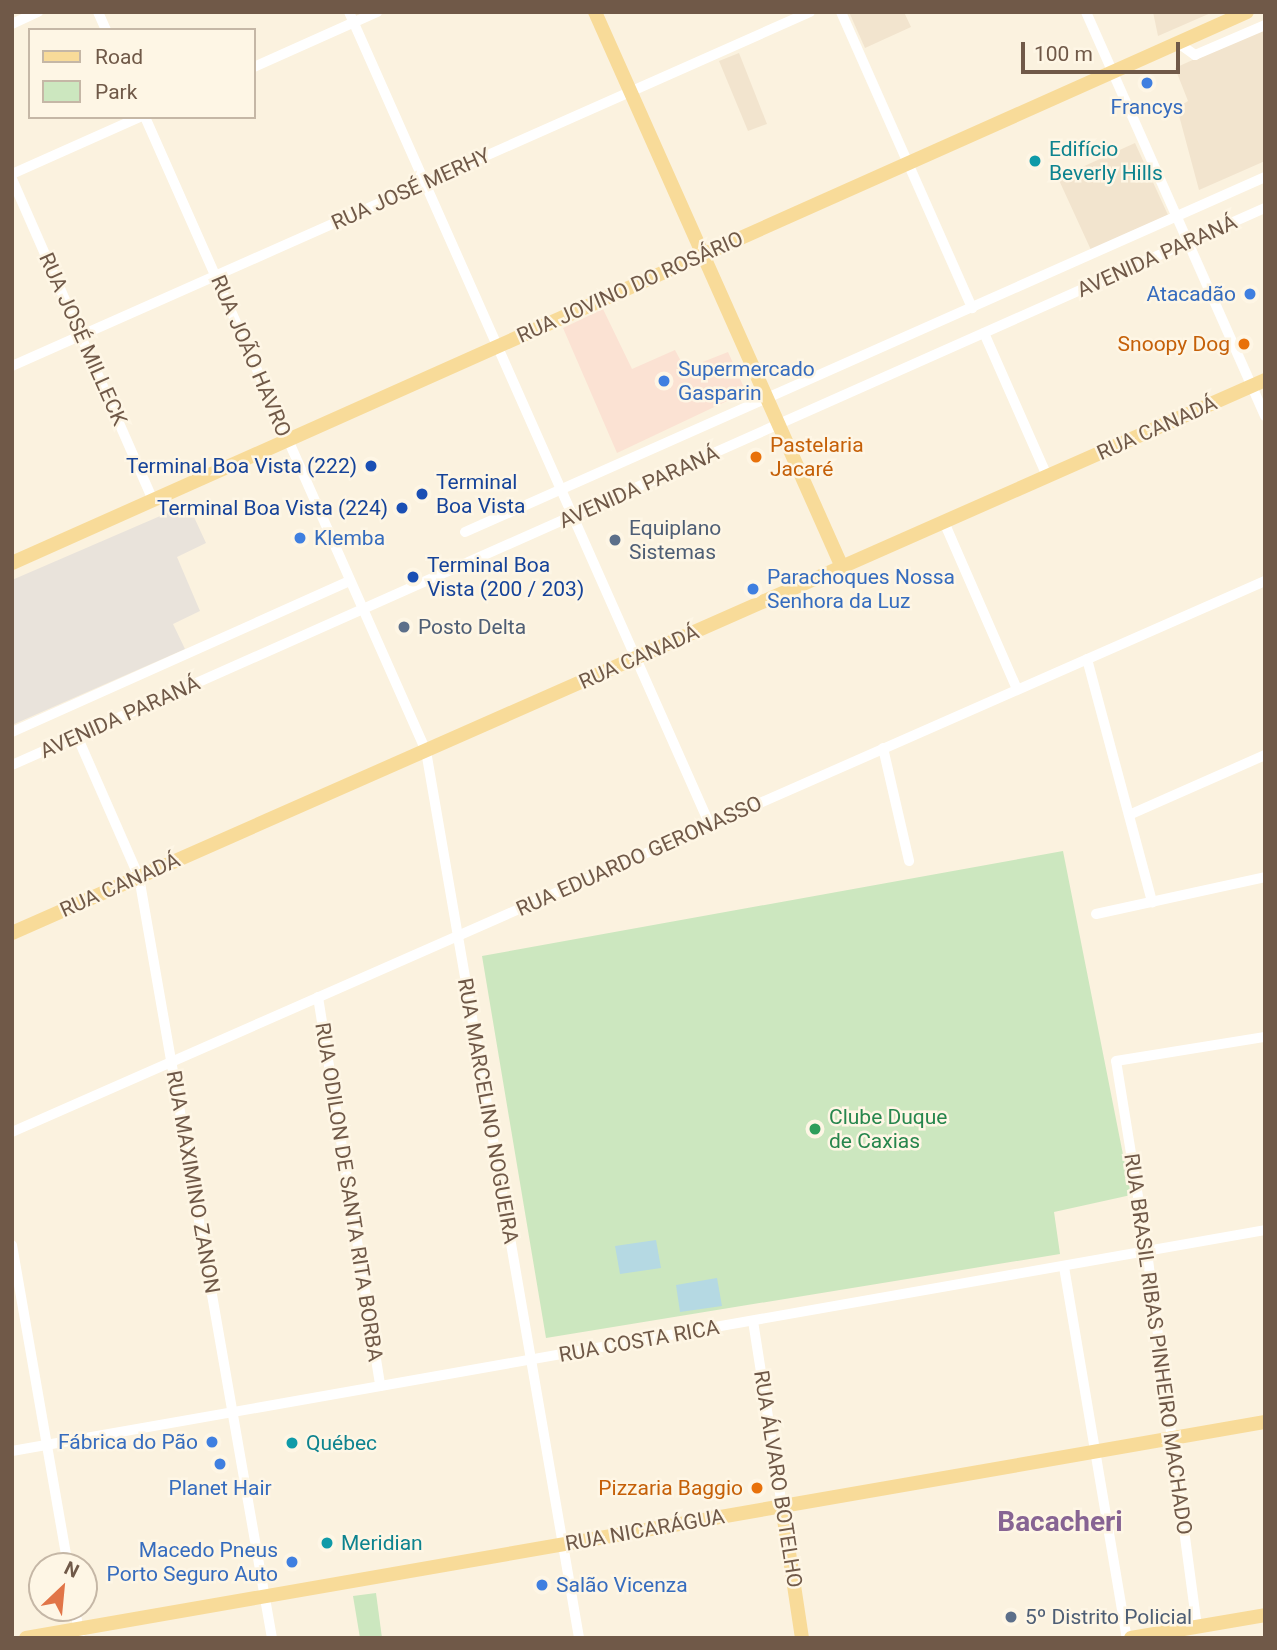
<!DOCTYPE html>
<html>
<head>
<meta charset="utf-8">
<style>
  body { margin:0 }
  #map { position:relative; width:1277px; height:1650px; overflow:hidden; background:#fbf2df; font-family:Roboto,sans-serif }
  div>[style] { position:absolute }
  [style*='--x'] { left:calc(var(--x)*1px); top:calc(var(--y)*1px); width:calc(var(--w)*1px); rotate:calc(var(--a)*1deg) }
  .residential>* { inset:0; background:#f2e4ce }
  .commercial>* { inset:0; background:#fbe2d3 }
  .industrial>* { inset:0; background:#e9e3db }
  .green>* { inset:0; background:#cce7bf }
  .water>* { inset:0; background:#b5d9e3 }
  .minor>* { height:10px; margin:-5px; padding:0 5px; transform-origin:5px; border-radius:5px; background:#fff }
  .major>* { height:14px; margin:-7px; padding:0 7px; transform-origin:7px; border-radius:7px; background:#f8db99 }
  .dots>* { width:19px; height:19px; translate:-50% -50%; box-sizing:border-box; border:4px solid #fef6e5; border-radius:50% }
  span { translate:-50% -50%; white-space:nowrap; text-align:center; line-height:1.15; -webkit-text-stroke:5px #fef6e5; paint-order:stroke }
  .shop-label { font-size:21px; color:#366cbe }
  .right { translate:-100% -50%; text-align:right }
  .left { translate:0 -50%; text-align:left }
  .culture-label { font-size:21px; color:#0d838f }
  .street-label { font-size:21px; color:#705948 }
  .food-label { font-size:21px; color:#c56008 }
  .transit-label { font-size:21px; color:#164399 }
  .service-label { font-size:21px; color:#4e5e75 }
  .leisure-label { font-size:21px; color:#27864d }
  .district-label { font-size:28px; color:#876493; font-weight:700 }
  .frame { position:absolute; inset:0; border:14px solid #705948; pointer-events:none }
  .legend { position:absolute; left:28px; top:28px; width:228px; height:91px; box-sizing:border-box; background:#fef6e5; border:2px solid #c5b7a6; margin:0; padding:9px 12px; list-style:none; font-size:21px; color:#705948 }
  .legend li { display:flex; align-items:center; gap:14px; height:35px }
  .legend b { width:35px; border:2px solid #c5b7a6 }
  .north { position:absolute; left:28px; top:1552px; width:70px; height:70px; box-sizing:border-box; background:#fef6e5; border:2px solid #c5b7a6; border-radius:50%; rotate:26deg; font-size:19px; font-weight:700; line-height:28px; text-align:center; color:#705948 }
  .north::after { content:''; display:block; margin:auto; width:24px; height:32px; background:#e17548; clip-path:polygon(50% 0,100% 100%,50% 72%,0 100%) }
  .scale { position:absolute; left:1021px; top:42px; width:159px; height:32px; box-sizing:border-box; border:4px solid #705948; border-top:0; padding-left:9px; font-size:21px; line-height:24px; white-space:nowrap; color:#705948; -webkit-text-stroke:5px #fef6e5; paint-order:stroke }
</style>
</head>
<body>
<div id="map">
  <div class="residential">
    <i style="clip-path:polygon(849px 12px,904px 12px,911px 27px,865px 48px)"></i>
    <i style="clip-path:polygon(1153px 12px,1213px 12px,1158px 36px)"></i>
    <i style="clip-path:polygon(1265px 27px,1265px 161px,1199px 190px,1177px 108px,1188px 101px,1175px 68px)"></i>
    <i style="clip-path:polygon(739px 53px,767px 124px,748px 131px,719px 61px)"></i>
    <i style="clip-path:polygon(1135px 143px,1168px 215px,1091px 250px,1058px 178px)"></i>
  </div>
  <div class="commercial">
    <i style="clip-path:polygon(603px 309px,632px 369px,675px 350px,685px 369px,728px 352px,746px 392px,617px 453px,563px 328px)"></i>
  </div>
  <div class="industrial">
    <i style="clip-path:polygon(188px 504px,206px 543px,177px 557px,200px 611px,173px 624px,185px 649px,12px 725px,12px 580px)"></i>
  </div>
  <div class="green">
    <i style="clip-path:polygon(1063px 851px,1131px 1195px,1054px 1212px,1060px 1254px,546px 1338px,482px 956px)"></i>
    <i style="clip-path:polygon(376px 1593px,382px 1638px,360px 1638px,353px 1596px)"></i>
  </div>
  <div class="water">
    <i style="clip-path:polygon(656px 1240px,661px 1268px,620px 1274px,615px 1246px)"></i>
    <i style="clip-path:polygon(717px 1278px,722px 1306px,680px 1312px,676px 1285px)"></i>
  </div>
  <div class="minor">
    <i style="--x:98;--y:12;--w:20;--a:66"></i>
    <i style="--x:349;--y:12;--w:890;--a:66.06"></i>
    <i style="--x:841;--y:12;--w:324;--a:66.1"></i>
    <i style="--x:1086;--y:12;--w:442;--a:66.1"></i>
    <i style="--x:12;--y:24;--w:29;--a:-25"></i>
    <i style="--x:1178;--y:43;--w:21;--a:35"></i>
    <i style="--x:1195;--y:55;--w:76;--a:-23.2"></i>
    <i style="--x:254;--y:67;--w:135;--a:-24.1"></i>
    <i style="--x:145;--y:117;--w:693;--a:66.1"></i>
    <i style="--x:426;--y:751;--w:900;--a:80.21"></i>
    <i style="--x:12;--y:174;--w:140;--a:-24"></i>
    <i style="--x:12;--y:179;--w:351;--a:66.3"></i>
    <i style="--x:984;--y:333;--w:156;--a:66.2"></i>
    <i style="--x:12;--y:366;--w:873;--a:-23.92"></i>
    <i style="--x:944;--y:522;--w:182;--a:66.4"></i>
    <i style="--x:465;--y:532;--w:875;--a:-23.93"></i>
    <i style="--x:1087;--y:659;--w:252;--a:75"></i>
    <i style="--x:12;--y:732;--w:370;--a:-24.1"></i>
    <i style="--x:77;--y:736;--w:154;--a:66.3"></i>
    <i style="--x:139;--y:877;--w:773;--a:80.09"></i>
    <i style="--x:883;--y:748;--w:116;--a:77"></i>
    <i style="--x:12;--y:765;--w:1371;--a:-23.97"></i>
    <i style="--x:1129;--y:815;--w:149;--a:-23.8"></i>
    <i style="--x:1096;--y:914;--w:173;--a:-12.3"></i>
    <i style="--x:318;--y:997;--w:394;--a:80.9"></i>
    <i style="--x:12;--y:1132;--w:1369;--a:-23.74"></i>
    <i style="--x:12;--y:1245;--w:326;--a:80.1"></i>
    <i style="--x:1064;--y:1267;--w:376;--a:80.4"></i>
    <i style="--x:753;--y:1321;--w:187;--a:81.1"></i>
    <i style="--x:12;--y:1451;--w:1272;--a:-10"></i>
    <i style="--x:75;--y:1608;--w:30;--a:81"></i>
    <i style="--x:1197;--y:1627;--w:378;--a:-97.6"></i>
    <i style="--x:1147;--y:1252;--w:193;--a:-99.2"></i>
    <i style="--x:1116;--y:1061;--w:151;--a:-9.2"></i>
  </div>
  <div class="major">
    <i style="--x:595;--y:12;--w:607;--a:66.01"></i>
    <i style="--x:12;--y:563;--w:1352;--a:-24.04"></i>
    <i style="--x:12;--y:933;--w:1370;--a:-23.81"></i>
    <i style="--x:782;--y:1506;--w:134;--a:81.4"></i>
    <i style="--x:26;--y:1638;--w:1258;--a:-9.89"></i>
    <i style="--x:1131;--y:1638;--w:136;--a:-9.7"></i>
  </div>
  <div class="dots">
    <i style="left:1147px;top:83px;background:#3f7fe0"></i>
    <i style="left:1035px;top:161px;background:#0f9aa8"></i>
    <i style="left:1250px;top:294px;background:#3f7fe0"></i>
    <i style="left:1244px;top:344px;background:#e8710a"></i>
    <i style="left:664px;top:381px;background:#3f7fe0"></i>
    <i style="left:756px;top:457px;background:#e8710a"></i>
    <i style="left:371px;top:466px;background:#1a4fb4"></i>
    <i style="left:422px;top:494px;background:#1a4fb4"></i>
    <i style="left:402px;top:508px;background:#1a4fb4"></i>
    <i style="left:300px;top:538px;background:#3f7fe0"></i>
    <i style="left:615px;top:540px;background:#5c6f8a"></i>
    <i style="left:413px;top:577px;background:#1a4fb4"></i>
    <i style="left:753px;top:589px;background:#3f7fe0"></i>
    <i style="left:404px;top:627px;background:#5c6f8a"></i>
    <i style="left:815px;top:1129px;background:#2e9e5b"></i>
    <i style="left:212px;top:1442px;background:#3f7fe0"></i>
    <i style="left:292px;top:1443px;background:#0f9aa8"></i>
    <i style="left:220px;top:1464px;background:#3f7fe0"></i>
    <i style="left:757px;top:1488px;background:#e8710a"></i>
    <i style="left:327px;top:1543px;background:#0f9aa8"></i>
    <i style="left:292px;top:1562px;background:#3f7fe0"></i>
    <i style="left:542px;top:1585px;background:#3f7fe0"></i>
    <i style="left:1011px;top:1617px;background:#5c6f8a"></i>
  </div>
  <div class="shop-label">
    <span style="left:1147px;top:107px">Francys</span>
    <span class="right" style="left:1236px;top:294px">Atacadão</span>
    <span class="left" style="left:678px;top:381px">Supermercado<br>Gasparin</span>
    <span class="left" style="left:314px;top:538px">Klemba</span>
    <span class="left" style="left:767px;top:589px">Parachoques Nossa<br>Senhora da Luz</span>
    <span class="right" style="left:198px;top:1442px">Fábrica do Pão</span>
    <span style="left:220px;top:1488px">Planet Hair</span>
    <span class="right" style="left:278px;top:1562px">Macedo Pneus<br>Porto Seguro Auto</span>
    <span class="left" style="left:556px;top:1585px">Salão Vicenza</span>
  </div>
  <div class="culture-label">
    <span class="left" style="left:1049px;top:161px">Edifício<br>Beverly Hills</span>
    <span class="left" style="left:306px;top:1443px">Québec</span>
    <span class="left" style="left:341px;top:1543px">Meridian</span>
  </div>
  <div class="street-label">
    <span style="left:411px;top:189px;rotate:-24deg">RUA JOSÉ MERHY</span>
    <span style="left:1157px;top:256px;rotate:-24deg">AVENIDA PARANÁ</span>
    <span style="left:630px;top:287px;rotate:-24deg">RUA JOVINO DO ROSÁRIO</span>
    <span style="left:83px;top:339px;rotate:66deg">RUA JOSÉ MILLECK</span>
    <span style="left:251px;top:356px;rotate:67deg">RUA JOÃO HAVRO</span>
    <span style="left:1157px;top:428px;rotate:-24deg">RUA CANADÁ</span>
    <span style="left:639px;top:487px;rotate:-24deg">AVENIDA PARANÁ</span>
    <span style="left:639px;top:657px;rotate:-24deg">RUA CANADÁ</span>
    <span style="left:120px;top:717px;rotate:-24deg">AVENIDA PARANÁ</span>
    <span style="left:639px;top:856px;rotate:-24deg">RUA EDUARDO GERONASSO</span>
    <span style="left:120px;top:885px;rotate:-24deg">RUA CANADÁ</span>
    <span style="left:488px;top:1111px;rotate:80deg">RUA MARCELINO NOGUEIRA</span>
    <span style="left:193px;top:1182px;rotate:80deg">RUA MAXIMINO ZANON</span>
    <span style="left:349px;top:1192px;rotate:81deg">RUA ODILON DE SANTA RITA BORBA</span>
    <span style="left:639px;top:1341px;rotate:-10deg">RUA COSTA RICA</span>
    <span style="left:1158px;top:1344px;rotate:82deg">RUA BRASIL RIBAS PINHEIRO MACHADO</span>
    <span style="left:778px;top:1479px;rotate:81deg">RUA ÁLVARO BOTELHO</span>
    <span style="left:645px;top:1530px;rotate:-10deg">RUA NICARÁGUA</span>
  </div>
  <div class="food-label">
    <span class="right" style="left:1230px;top:344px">Snoopy Dog</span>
    <span class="left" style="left:770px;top:457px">Pastelaria<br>Jacaré</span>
    <span class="right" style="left:743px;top:1488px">Pizzaria Baggio</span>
  </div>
  <div class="transit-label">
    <span class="right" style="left:357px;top:466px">Terminal Boa Vista (222)</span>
    <span class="left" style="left:436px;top:494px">Terminal<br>Boa Vista</span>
    <span class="right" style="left:388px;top:508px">Terminal Boa Vista (224)</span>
    <span class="left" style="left:427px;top:577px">Terminal Boa<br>Vista (200 / 203)</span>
  </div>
  <div class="service-label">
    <span class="left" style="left:629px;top:540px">Equiplano<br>Sistemas</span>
    <span class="left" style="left:418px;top:627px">Posto Delta</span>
    <span class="left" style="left:1025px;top:1617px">5º Distrito Policial</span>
  </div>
  <div class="leisure-label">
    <span class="left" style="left:829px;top:1129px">Clube Duque<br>de Caxias</span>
  </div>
  <div class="district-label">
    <span style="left:1060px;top:1522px">Bacacheri</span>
  </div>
  <div class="frame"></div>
  <ul class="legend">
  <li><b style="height:9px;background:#f8db99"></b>Road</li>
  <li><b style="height:19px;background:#cce7bf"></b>Park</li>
  </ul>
  <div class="north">N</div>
  <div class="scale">100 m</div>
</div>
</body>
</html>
